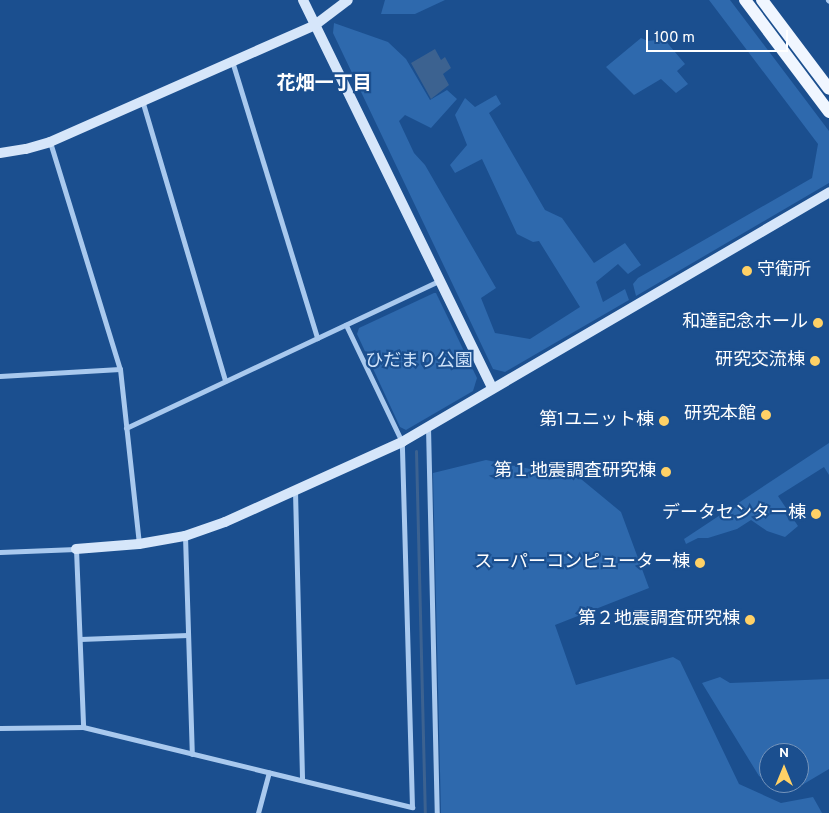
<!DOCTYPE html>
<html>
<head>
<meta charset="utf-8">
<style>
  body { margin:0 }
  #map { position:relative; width:829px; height:813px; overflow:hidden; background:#1b4f8f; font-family:Overpass,"Noto Sans JP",sans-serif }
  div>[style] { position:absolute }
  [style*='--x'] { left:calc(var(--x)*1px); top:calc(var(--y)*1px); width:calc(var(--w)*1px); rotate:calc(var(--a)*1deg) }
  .green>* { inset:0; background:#2e69ad }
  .water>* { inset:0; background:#3c6290 }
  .stream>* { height:3px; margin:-1.5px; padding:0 1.5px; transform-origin:1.5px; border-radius:1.5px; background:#3c6290 }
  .street>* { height:5px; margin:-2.5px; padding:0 2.5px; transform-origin:2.5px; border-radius:2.5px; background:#a9c9ee }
  .secondary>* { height:10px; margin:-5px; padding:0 5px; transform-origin:5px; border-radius:5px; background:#d6e6fa }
  .primary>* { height:12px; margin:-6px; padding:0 6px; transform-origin:6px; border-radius:6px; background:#f0f6ff }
  .dots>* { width:14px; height:14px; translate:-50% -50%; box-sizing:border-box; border:2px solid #1b4f8f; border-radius:50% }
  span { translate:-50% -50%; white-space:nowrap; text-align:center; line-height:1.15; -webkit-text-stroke:4.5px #1b4f8f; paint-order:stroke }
  .poi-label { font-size:18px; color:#fff }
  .left { translate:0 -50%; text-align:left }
  .right { translate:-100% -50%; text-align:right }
  .park-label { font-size:18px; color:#cfe3fa }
  .neighbourhood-label { font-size:19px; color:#fff; font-weight:700 }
  .north { position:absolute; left:759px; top:743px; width:50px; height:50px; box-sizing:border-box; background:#1b4f8f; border:1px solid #7695bc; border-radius:50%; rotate:0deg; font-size:14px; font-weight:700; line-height:20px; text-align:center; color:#fff }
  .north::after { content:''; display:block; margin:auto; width:18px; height:22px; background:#ffd166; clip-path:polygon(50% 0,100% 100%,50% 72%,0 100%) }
  .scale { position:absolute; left:646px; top:30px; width:142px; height:22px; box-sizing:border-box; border:2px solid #fff; border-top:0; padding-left:6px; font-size:15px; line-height:18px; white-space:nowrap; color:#fff; -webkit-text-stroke:4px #1b4f8f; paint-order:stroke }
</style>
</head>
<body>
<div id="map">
  <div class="green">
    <i style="clip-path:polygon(385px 0,445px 0,415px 14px,381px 14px)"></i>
    <i style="clip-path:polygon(709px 0,730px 0,829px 131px,829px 183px,636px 296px,633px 284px,638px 278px,812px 178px,818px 144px)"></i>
    <i style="clip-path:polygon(334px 23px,388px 42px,406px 59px,430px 100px,447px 90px,457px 99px,431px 128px,405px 115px,399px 121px,414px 153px,425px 165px,496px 288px,481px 298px,495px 333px,530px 339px,580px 307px,539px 241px,533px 242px,517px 234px,482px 159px,455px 173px,450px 165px,467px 145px,455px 115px,465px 98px,475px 107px,496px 95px,501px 104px,489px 113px,545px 210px,562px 218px,594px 263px,625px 243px,641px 265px,628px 274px,618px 264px,596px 282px,603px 302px,625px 289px,629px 300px,505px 372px,493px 369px,333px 33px)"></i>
    <i style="clip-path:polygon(641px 38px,648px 41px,664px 39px,685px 64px,677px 71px,688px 84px,676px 93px,661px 79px,634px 95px,606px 67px)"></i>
    <i style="clip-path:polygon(434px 293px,436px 293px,477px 378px,473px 391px,406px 430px,400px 427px,357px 334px,359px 328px)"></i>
    <i style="clip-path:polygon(829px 443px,829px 475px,824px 467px,778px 496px,798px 526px,785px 537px,767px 531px,751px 520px,737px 529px,708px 538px,698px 538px,686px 544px,684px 539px)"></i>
    <i style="clip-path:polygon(486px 460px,581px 479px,621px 512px,649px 588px,555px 625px,576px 685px,673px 657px,680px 661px,739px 784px,781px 803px,813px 797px,822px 813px,441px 813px,433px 473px)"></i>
    <i style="clip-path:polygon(720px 677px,730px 683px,829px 679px,829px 769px,802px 785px,783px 787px,774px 783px,799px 783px,799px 753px,769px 753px,769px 781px,759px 776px,702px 683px)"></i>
  </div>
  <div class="water">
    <i style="clip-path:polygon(435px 49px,441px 60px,445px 57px,451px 68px,443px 74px,449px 85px,431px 99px,411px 63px)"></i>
  </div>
  <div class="stream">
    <i style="--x:416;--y:451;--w:362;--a:88.6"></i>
  </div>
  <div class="street">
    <i style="--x:828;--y:0;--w:1;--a:45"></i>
    <i style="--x:232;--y:61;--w:290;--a:72.9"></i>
    <i style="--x:142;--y:100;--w:293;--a:73.5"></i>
    <i style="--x:50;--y:142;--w:238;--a:72.9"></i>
    <i style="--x:120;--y:369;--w:176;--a:83.8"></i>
    <i style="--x:0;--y:376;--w:120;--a:-3.3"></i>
    <i style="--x:428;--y:427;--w:386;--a:88.7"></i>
    <i style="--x:126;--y:428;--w:346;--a:-25.2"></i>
    <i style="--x:295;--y:491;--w:288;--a:88.6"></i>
    <i style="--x:185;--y:536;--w:218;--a:88.2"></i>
    <i style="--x:0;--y:552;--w:76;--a:-2.3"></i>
    <i style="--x:76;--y:549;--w:178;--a:87.7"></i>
    <i style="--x:80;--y:639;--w:108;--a:-2.1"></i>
    <i style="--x:0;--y:728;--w:83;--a:-0.7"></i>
    <i style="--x:83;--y:727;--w:339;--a:13.7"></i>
    <i style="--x:412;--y:807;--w:365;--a:-91.6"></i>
    <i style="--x:402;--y:442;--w:130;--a:-115.6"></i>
    <i style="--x:258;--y:813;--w:42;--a:-75"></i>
  </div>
  <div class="secondary">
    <i style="--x:303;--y:0;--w:432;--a:64"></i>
    <i style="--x:0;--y:153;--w:26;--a:-9"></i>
    <i style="--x:26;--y:149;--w:25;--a:-16"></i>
    <i style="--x:50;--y:142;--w:290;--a:-23.8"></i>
    <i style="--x:315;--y:25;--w:41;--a:-37.1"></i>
    <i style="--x:76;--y:549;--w:63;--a:-4.5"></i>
    <i style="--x:139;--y:544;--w:47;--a:-9.9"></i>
    <i style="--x:185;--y:536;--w:42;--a:-19.3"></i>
    <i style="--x:225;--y:522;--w:194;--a:-24.3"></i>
    <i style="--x:402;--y:442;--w:495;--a:-30.3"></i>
  </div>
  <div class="primary">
    <i style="--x:745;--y:0;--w:140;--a:53.1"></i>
    <i style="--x:762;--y:0;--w:111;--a:53"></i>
  </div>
  <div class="dots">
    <i style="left:747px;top:271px;background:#ffd166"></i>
    <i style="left:818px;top:323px;background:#ffd166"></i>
    <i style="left:815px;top:361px;background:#ffd166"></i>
    <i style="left:766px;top:415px;background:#ffd166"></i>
    <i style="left:664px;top:421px;background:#ffd166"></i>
    <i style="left:666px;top:472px;background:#ffd166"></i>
    <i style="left:816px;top:514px;background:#ffd166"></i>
    <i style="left:700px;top:563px;background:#ffd166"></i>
    <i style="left:750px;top:620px;background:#ffd166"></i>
  </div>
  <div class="poi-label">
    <span class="left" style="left:757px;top:271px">守衛所</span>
    <span class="right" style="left:808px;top:323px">和達記念ホール</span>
    <span class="right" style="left:805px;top:361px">研究交流棟</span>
    <span class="right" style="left:756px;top:415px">研究本館</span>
    <span class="right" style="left:654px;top:421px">第1ユニット棟</span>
    <span class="right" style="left:656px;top:472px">第１地震調査研究棟</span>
    <span class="right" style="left:806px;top:514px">データセンター棟</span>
    <span class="right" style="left:690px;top:563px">スーパーコンピューター棟</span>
    <span class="right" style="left:740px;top:620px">第２地震調査研究棟</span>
  </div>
  <div class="park-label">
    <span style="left:419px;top:362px">ひだまり公園</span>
  </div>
  <div class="neighbourhood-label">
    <span style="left:324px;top:85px">花畑一丁目</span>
  </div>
  <div class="north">N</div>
  <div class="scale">100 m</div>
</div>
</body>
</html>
